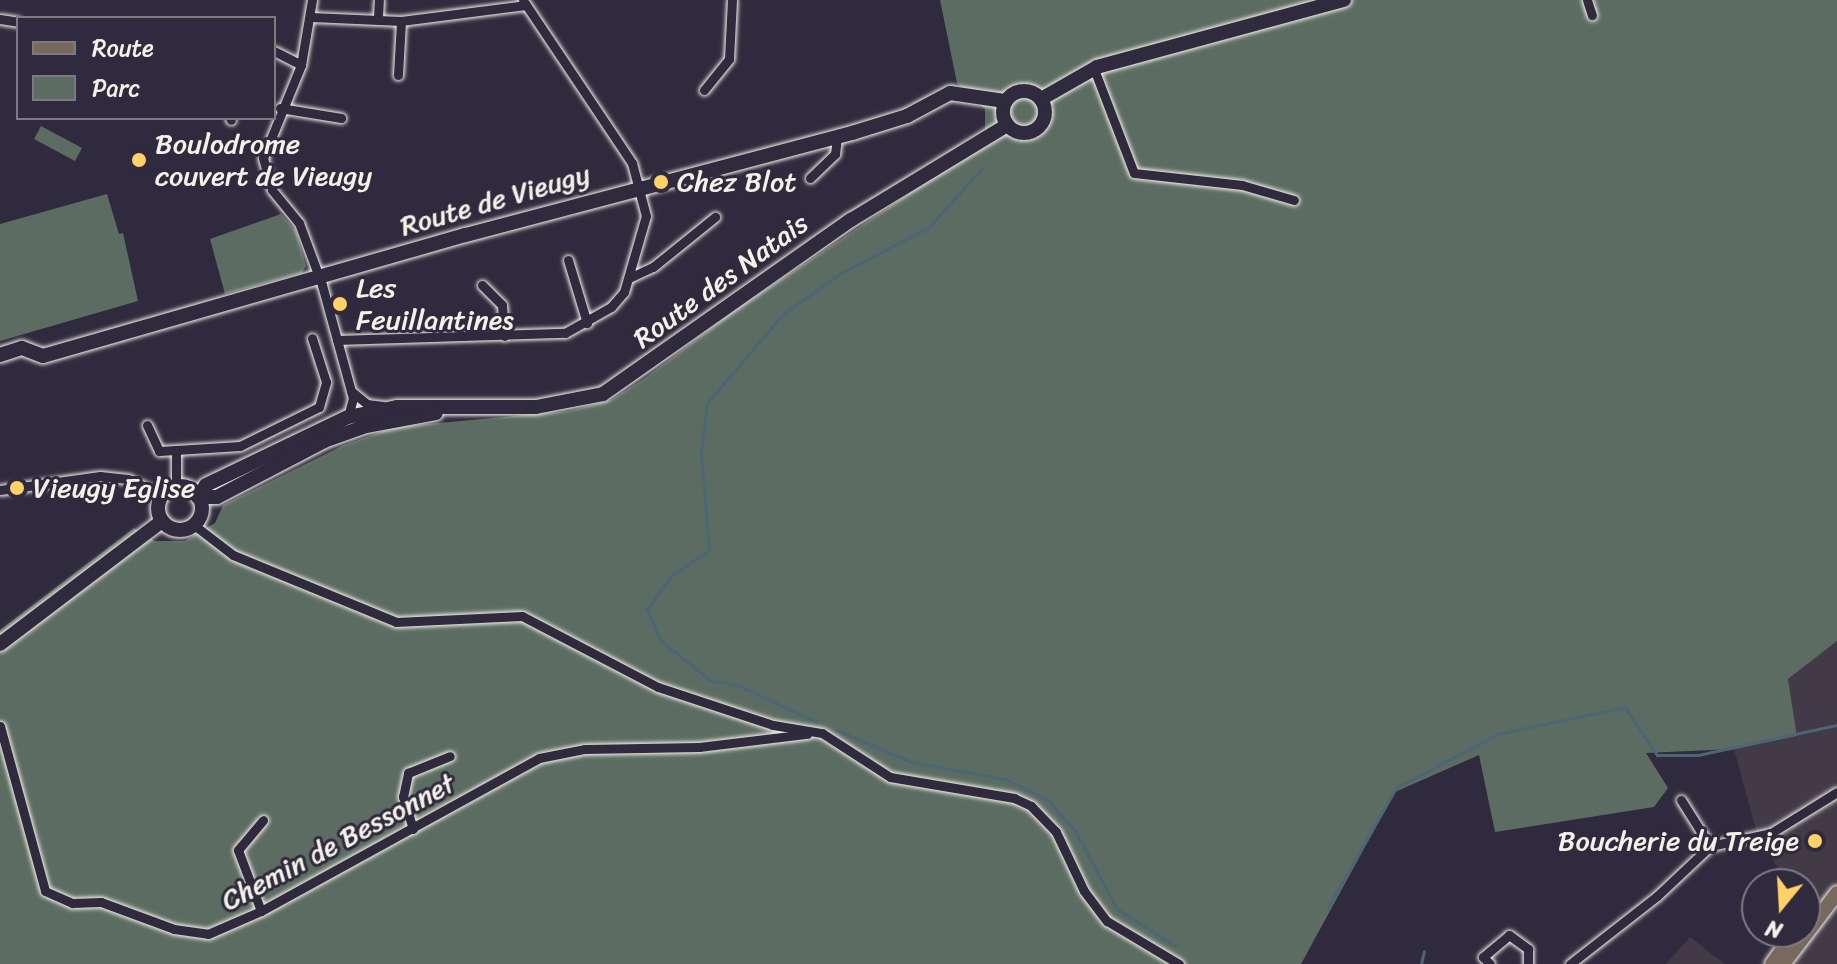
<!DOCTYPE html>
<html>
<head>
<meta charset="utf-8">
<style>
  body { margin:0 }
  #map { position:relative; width:1837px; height:964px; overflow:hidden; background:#2f2a3d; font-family:Sriracha,sans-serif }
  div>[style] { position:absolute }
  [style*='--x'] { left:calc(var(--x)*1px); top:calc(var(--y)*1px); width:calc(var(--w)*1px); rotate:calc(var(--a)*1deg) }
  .built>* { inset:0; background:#423b47 }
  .green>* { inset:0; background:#5c6c62 }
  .stream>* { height:3px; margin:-1.5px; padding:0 1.5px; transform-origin:1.5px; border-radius:1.5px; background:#4d6675 }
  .roads { filter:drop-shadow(0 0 2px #f4f1e8) drop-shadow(0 0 2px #f4f1e8) }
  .street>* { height:9px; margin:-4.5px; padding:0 4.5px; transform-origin:4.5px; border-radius:4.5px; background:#2f2a3d }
  .secondary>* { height:14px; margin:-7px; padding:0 7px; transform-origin:7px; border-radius:7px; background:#2f2a3d }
  .secondary>.ring { margin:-7px; padding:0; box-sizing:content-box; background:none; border:14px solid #2f2a3d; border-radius:50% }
  .primary>* { height:14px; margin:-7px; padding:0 7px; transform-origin:7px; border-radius:7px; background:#77695c }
  .dots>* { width:22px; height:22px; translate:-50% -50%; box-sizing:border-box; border:4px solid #2f2a3d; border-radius:50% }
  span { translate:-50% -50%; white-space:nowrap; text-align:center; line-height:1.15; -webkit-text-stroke:6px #2f2a3d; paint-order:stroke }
  .poi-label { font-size:28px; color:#f4f1e8 }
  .left { translate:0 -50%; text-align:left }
  .right { translate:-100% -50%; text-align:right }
  .street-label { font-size:28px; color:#f4f1e8 }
  .legend { position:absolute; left:16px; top:16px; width:260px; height:104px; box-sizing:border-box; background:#2f2a3d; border:2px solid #7e7a81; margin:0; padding:10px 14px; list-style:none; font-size:24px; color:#f4f1e8 }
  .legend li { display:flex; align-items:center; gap:16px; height:40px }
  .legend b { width:40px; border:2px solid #7e7a81 }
  .north { position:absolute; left:1741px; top:868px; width:80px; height:80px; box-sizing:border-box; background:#2f2a3d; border:2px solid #7e7a81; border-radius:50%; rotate:198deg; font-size:22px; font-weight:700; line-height:32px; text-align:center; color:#f4f1e8 }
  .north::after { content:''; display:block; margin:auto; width:28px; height:36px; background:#ffd166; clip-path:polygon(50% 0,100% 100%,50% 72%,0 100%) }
</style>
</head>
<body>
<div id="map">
  <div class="built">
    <i style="clip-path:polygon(1837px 641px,1837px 964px,1764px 964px,1787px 932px,1805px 932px,1808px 903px,1805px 884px,1787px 884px,1756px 830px,1734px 749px,1797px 736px,1788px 679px)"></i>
    <i style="clip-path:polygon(1690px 937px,1725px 964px,1666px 964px)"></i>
  </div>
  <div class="green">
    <i style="clip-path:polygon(940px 0,1837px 0,1837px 641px,1788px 679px,1797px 736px,1734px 749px,1646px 753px,1668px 788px,1654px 807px,1495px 832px,1479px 755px,1395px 792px,1301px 964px,0 964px,0 630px,134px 528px,155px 541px,185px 541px,215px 523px,223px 505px,344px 445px,395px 427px,569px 411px,611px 400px,645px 378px,734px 311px,985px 143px,985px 109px,957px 83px)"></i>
    <i style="clip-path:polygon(41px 126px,82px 148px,75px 161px,34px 139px)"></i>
    <i style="clip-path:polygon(107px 194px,119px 234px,123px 233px,138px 301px,0 341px,0 224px)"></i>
    <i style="clip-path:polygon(281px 214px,296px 231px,306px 266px,302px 273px,225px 294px,210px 239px)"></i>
  </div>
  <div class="stream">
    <i style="--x:816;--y:722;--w:84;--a:-154.7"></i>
    <i style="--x:740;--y:686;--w:31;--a:-169"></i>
    <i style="--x:710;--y:680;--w:64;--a:-141.3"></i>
    <i style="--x:660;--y:640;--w:34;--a:-113"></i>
    <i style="--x:647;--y:609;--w:42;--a:-53.7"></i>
    <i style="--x:672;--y:575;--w:45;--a:-34"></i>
    <i style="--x:709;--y:550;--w:98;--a:-94.7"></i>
    <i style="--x:701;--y:452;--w:49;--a:-83"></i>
    <i style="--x:707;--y:403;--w:117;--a:-49.5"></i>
    <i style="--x:783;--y:314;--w:71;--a:-35.3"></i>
    <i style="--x:841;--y:273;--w:99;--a:-27.6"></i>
    <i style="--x:929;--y:227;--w:79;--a:-48.1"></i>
    <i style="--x:836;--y:730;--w:82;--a:23.1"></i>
    <i style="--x:911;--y:762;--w:96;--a:10.3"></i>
    <i style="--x:1005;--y:779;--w:48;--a:26"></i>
    <i style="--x:1048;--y:800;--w:41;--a:48.9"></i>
    <i style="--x:1075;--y:831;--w:89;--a:61.7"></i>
    <i style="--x:1117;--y:909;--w:69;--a:32.5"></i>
    <i style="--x:1328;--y:907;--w:137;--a:-60.3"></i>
    <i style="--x:1396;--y:788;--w:115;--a:-27.9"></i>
    <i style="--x:1498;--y:734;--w:130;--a:-12"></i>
    <i style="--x:1625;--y:707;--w:58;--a:56.3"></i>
    <i style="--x:1657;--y:755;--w:41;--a:0"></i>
    <i style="--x:1698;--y:755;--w:142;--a:-12.2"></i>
    <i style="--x:1421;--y:964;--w:13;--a:-77"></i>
  </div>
  <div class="roads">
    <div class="street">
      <i style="--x:312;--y:0;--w:66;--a:99.6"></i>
      <i style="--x:301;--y:65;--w:100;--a:112.2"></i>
      <i style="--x:263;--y:158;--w:33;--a:74"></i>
      <i style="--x:272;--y:190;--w:43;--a:50.7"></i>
      <i style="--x:299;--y:223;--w:66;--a:69.6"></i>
      <i style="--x:322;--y:285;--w:117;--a:74.7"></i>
      <i style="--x:353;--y:398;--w:20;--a:105"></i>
      <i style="--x:1587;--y:0;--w:16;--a:72"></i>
      <i style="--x:311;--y:17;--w:90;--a:2.5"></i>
      <i style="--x:401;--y:21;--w:126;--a:-7.3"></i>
      <i style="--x:378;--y:17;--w:17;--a:-87"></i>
      <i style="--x:0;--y:19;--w:18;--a:9"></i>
      <i style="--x:274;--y:51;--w:30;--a:27"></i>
      <i style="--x:1094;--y:69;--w:111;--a:69"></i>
      <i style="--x:1134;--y:173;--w:109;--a:6.3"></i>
      <i style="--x:1242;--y:185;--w:54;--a:16.1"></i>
      <i style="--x:398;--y:75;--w:54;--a:-86.8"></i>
      <i style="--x:704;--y:90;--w:40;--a:-51"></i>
      <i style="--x:729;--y:59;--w:59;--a:-87.1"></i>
      <i style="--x:280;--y:108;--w:62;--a:9.3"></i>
      <i style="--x:230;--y:118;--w:2;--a:63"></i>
      <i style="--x:810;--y:178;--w:35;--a:-44"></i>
      <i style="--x:835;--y:154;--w:17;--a:-83"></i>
      <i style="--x:568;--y:260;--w:66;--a:73.2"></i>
      <i style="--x:629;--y:278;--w:26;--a:-25"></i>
      <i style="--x:653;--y:267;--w:80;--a:-38.9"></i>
      <i style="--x:482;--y:285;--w:28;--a:45"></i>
      <i style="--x:502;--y:305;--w:31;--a:86"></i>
      <i style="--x:337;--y:340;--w:228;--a:-1.8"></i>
      <i style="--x:565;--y:333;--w:53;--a:-29.5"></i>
      <i style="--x:611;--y:307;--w:20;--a:-49"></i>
      <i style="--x:624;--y:292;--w:79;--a:-73.9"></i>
      <i style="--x:646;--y:216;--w:55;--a:-104.8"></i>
      <i style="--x:632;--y:163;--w:196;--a:-123.8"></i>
      <i style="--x:351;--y:391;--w:21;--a:39"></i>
      <i style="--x:367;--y:404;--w:16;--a:7"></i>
      <i style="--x:147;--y:425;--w:29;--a:65"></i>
      <i style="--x:159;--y:451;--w:17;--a:-3"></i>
      <i style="--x:176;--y:487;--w:37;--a:-90"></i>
      <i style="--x:176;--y:450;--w:64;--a:-3.6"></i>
      <i style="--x:240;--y:446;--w:88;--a:-26.3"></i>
      <i style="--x:319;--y:407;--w:26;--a:-74"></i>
      <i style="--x:326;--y:382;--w:46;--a:-107.7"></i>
      <i style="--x:0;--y:490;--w:101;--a:-8"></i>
      <i style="--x:100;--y:476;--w:28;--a:6"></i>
      <i style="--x:128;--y:479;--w:38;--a:25"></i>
      <i style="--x:194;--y:525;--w:49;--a:37.6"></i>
      <i style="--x:233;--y:555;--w:176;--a:22.3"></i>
      <i style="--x:396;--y:622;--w:126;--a:-2.7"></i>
      <i style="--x:522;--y:616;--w:153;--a:27.6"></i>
      <i style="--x:658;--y:687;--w:121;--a:18.3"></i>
      <i style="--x:773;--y:725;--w:50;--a:9.3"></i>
      <i style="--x:822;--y:733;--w:81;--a:32.9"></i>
      <i style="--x:890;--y:777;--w:126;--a:9.6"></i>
      <i style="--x:1014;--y:798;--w:19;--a:25"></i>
      <i style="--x:1031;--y:806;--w:36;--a:46"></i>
      <i style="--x:1056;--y:832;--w:65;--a:64.6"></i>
      <i style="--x:1084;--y:891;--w:38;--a:53"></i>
      <i style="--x:1107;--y:921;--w:84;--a:30.8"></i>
      <i style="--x:0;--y:726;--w:171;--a:74.7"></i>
      <i style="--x:45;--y:891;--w:30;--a:24"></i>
      <i style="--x:72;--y:903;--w:29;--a:-2"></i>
      <i style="--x:101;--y:902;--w:78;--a:20.3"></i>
      <i style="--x:174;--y:929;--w:34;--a:8"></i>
      <i style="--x:208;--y:934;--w:58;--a:-23.5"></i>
      <i style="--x:261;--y:911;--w:317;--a:-28.8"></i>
      <i style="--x:539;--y:758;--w:47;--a:-11.1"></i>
      <i style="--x:585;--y:749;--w:114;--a:-1"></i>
      <i style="--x:699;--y:747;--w:109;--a:-6.9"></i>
      <i style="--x:1681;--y:800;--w:54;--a:57.8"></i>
      <i style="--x:413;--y:829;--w:34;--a:-107"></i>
      <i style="--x:403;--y:797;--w:25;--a:-78"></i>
      <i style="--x:408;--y:773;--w:45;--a:-22"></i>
      <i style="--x:261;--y:911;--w:65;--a:-110.7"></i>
      <i style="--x:238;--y:850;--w:39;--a:-50"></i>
      <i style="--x:1490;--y:964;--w:10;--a:-135"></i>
      <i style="--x:1483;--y:957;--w:34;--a:-40"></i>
      <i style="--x:1509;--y:935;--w:24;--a:36"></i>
      <i style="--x:1528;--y:949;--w:15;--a:90"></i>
      <i style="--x:1570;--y:964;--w:110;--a:-38"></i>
      <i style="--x:1657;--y:896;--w:73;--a:-43.3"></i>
      <i style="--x:1710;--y:846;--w:62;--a:-12"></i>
      <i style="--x:1771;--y:833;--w:78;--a:-31.8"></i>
    </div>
    <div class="secondary">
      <i class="ring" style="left:1003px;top:91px;width:28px;height:28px"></i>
      <i style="--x:1041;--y:99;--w:64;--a:-29.7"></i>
      <i style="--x:1097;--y:67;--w:256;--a:-15.2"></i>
      <i style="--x:0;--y:355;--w:23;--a:-18"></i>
      <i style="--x:22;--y:348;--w:22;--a:21"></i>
      <i style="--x:43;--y:356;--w:440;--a:-16"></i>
      <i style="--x:466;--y:235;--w:399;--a:-14.8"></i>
      <i style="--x:852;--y:133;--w:58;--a:-17.2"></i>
      <i style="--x:907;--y:116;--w:49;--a:-28.1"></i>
      <i style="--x:950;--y:93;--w:55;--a:8.4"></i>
      <i class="ring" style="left:158px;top:486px;width:30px;height:30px"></i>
      <i style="--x:198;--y:497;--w:14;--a:-56"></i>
      <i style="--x:206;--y:485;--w:157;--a:-25.6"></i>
      <i style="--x:348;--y:417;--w:50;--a:-11.5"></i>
      <i style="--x:397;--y:407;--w:139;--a:0"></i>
      <i style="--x:536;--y:407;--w:68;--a:-11"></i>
      <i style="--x:603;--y:394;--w:303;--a:-35.1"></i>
      <i style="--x:851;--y:220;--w:183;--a:-31.3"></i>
      <i style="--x:198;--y:497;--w:19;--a:0"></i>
      <i style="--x:217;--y:497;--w:121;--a:-27.6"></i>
      <i style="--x:324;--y:441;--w:45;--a:-19.7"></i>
      <i style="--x:366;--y:426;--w:71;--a:-10.5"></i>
      <i style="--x:0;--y:644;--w:203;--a:-37.2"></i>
    </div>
    <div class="primary">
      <i style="--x:1772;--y:964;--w:24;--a:-54"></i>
      <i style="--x:1783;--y:964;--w:89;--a:-52.7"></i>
    </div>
  </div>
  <div class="dots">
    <i style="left:139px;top:160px;background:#ffd166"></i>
    <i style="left:661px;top:182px;background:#ffd166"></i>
    <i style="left:340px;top:304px;background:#ffd166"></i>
    <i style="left:17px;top:488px;background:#ffd166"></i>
    <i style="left:1815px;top:841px;background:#ffd166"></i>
  </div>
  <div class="poi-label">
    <span class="left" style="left:155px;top:160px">Boulodrome<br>couvert de Vieugy</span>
    <span class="left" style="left:677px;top:182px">Chez Blot</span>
    <span class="left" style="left:356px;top:304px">Les<br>Feuillantines</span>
    <span class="left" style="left:33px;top:488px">Vieugy Eglise</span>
    <span class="right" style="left:1799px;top:841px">Boucherie du Treige</span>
  </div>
  <div class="street-label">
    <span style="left:495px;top:200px;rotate:-16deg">Route de Vieugy</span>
    <span style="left:721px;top:281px;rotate:-36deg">Route des Natais</span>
    <span style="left:338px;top:842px;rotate:-28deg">Chemin de Bessonnet</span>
  </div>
  <ul class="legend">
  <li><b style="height:10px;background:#77695c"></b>Route</li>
  <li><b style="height:22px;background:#5c6c62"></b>Parc</li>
  </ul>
  <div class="north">N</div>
</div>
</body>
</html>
